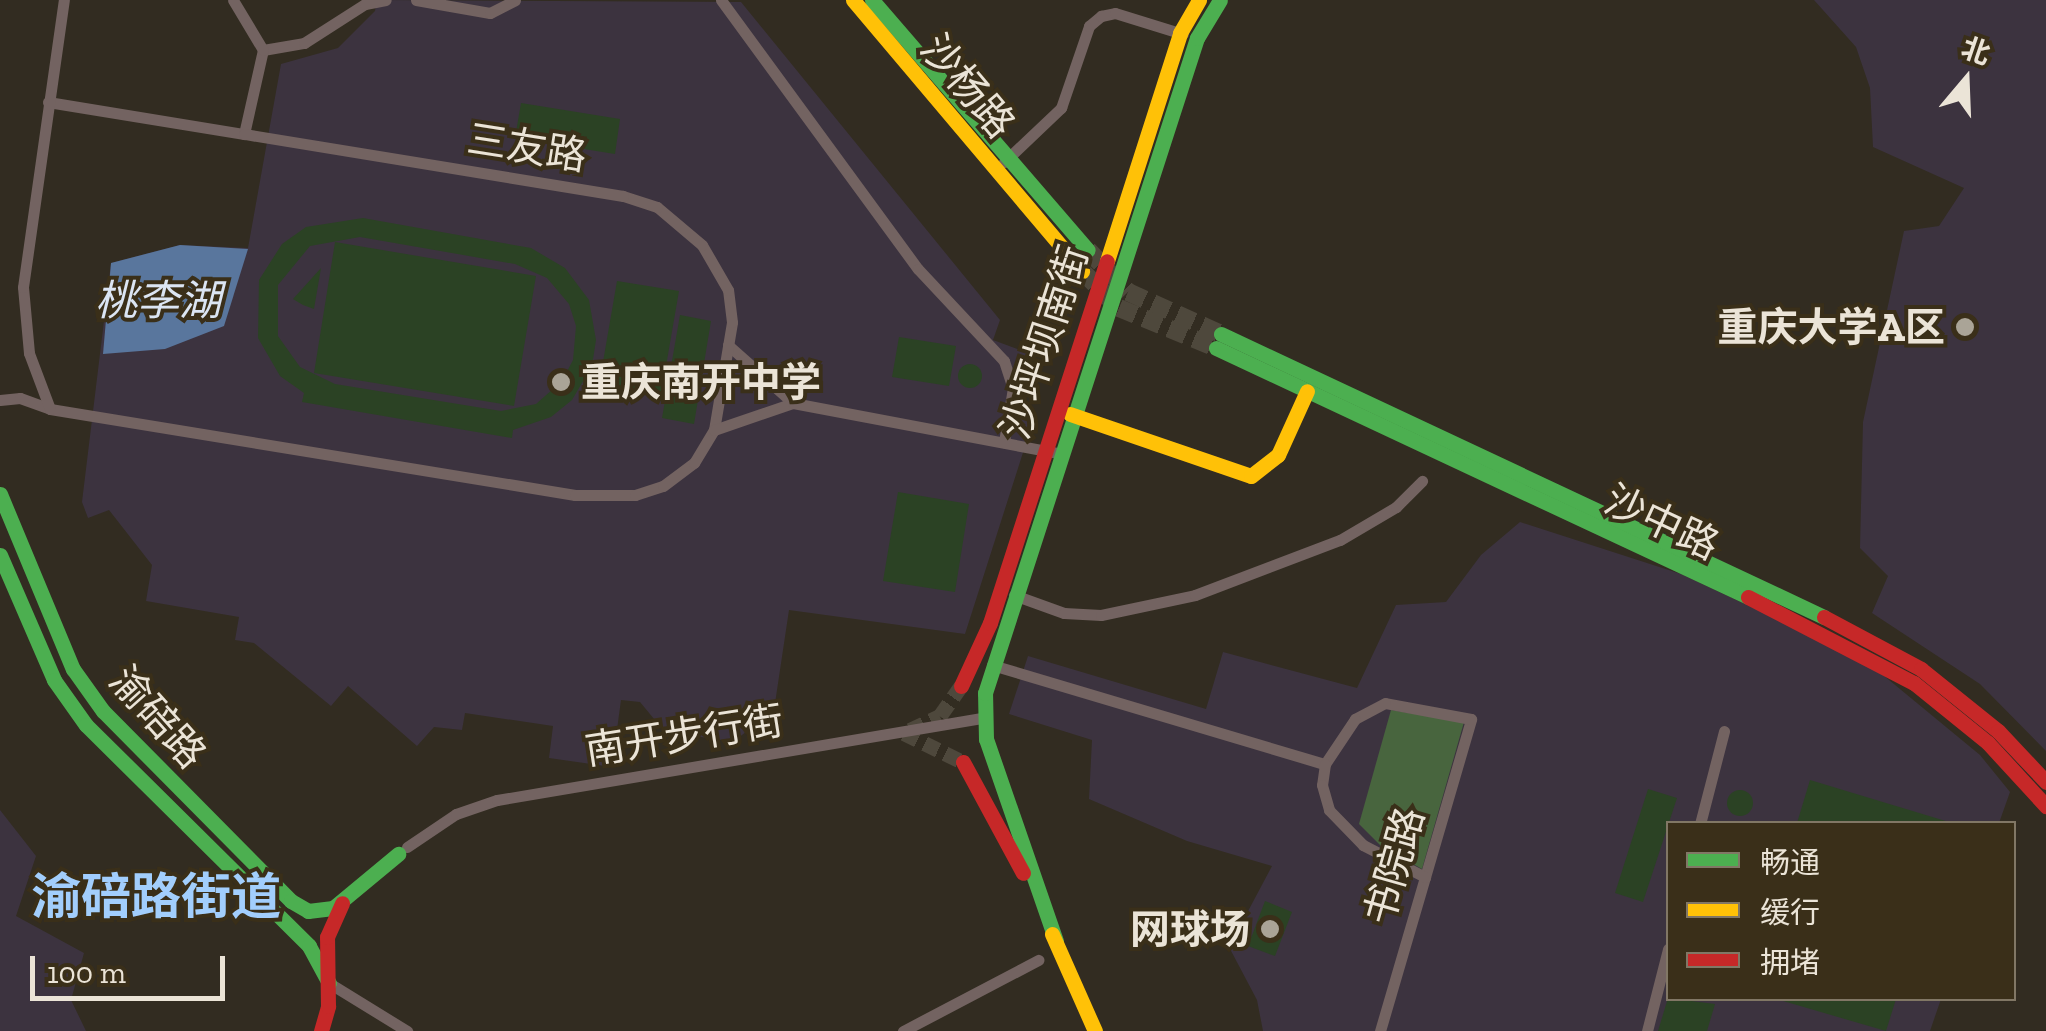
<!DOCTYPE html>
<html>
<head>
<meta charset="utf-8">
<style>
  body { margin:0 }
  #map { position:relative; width:2046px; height:1031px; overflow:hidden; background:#322c21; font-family:"Zilla Slab","Noto Sans SC",serif }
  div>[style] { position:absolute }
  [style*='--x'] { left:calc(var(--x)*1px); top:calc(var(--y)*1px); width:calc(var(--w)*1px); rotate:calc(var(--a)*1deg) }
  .education>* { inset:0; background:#3c333f }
  .green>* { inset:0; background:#2b4224 }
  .round { border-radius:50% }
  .forest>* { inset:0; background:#48653e }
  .water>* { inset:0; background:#59769d }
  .secondary-tunnel>* { height:15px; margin-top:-7.5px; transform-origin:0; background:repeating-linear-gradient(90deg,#4e483c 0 15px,transparent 0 23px) }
  .primary-tunnel>* { height:18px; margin-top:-9px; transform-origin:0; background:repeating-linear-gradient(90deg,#4e483c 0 18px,transparent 0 27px) }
  .street>* { height:11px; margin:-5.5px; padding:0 5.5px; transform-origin:5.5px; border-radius:5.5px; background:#736361 }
  .fast>* { height:15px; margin:-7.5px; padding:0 7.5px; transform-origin:7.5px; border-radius:7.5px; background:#4caf50 }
  .slow>* { height:15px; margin:-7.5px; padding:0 7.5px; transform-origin:7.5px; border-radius:7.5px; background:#ffc107 }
  .jam>* { height:15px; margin:-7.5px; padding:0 7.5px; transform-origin:7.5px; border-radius:7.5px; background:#c62828 }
  .dots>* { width:28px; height:28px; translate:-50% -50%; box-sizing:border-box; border:5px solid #3a2f19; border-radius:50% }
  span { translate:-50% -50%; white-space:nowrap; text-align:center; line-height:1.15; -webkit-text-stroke:8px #3a2f19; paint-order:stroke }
  .street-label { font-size:40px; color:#ebe4d7 }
  .poi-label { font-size:40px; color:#ebe4d7; font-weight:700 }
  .right { translate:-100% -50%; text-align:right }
  .left { translate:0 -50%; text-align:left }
  .water-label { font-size:42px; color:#dbe5f3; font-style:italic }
  .district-label { font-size:50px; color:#a2cefc; font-weight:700 }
  .legend { position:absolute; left:1666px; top:821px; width:350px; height:180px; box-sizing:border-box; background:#3a2f19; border:2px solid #817765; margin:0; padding:12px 18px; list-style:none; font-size:30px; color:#ebe4d7 }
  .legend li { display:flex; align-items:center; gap:20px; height:50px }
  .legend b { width:50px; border:2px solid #817765 }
  .north { position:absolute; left:1916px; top:30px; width:100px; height:100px; -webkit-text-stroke:8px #3a2f19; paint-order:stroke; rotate:19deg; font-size:28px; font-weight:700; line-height:40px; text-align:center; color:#ebe4d7 }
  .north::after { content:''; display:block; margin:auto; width:35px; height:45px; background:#ebe4d7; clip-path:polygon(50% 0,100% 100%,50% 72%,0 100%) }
  .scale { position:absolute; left:30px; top:956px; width:195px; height:45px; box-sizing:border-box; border:5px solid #ebe4d7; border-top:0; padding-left:12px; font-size:30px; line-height:35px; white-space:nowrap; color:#ebe4d7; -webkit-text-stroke:8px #3a2f19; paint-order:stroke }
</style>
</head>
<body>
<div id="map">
  <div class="education">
    <i style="clip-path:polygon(377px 0,741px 2px,1000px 320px,993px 340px,1034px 355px,1016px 408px,1035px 415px,965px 634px,789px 610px,774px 710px,733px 742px,664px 731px,640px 702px,621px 700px,612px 767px,549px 758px,553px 726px,465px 713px,462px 730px,434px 727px,417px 746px,348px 686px,331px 706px,254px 643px,235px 640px,239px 617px,146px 601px,152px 565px,109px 510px,88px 518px,82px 502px,111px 263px,180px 245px,248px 248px,281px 64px,338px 48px,375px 11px)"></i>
    <i style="clip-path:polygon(1814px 0,2046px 0,2046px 751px,1980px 684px,1872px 613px,1888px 576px,1860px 548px,1863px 422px,1904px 231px,1939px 226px,1964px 188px,1873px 147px,1870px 88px,1856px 47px)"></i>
    <i style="clip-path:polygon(1520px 522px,1681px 574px,1866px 661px,1980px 755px,2010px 792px,1999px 823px,1668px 824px,1668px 998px,1941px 999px,1930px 1031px,1263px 1031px,1257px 1000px,1229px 947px,1272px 866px,1187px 841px,1089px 799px,1092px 740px,1009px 714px,1028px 656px,1206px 709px,1223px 652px,1357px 688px,1396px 605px,1446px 602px,1481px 555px)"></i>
    <i style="clip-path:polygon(0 810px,36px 856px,16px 916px,84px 953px,71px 1000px,86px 1031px,0 1031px)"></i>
  </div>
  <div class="green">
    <i style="clip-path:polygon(521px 103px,620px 119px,615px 154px,515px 138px)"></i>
    <i style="clip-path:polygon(evenodd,363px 218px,531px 248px,565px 268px,589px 300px,596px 340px,592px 366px,572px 400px,551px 417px,513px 430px,512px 438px,302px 402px,304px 393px,280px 376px,258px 338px,259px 280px,282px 244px,306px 227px,363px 218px,360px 237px,515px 264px,547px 278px,569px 304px,576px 326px,573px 360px,562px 381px,536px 404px,501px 411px,335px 384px,300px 367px,278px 336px,278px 285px,310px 246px,360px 237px)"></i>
    <i style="clip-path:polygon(335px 242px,536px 276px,514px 406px,314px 373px)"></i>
    <i style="clip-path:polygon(321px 268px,314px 309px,303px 305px,293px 299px)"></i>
    <i style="clip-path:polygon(617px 281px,679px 291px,661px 395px,599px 385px)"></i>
    <i style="clip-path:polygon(680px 315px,711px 321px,694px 424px,662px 418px)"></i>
    <i style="clip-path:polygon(899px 337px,956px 346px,949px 386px,892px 377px)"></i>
    <i class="round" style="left:958px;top:364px;width:24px;height:24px"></i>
    <i style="clip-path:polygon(898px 492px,969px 504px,955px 592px,883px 581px)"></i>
    <i style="clip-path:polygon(1810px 780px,1949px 822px,1948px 823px,1797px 823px)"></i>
    <i style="clip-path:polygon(1648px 789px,1677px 798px,1643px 902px,1615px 893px)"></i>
    <i class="round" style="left:1727px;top:790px;width:26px;height:26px"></i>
    <i style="clip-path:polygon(1265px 901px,1292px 912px,1275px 956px,1248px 946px)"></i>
    <i style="clip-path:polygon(1668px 998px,1715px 1004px,1707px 1031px,1658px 1031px)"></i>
    <i style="clip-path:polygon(1776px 999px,1896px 998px,1896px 999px,1886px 1031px)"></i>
  </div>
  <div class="forest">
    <i style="clip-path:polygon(1391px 710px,1464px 722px,1422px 869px,1381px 846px,1359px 824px)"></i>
  </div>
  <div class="water">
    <i style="clip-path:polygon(180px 245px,248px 249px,224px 326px,165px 349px,103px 354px,111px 263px)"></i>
  </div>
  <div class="secondary-tunnel">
    <i style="--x:910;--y:730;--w:33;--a:-25"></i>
    <i style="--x:940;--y:716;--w:37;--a:-55"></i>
    <i style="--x:904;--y:733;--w:66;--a:26.2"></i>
  </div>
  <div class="primary-tunnel">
    <i style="--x:1088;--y:250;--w:58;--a:46.4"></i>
    <i style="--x:1128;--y:292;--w:102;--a:24.3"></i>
    <i style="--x:1082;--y:271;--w:52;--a:45"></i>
    <i style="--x:1119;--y:308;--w:105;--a:22.4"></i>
  </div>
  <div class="street">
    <i style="--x:416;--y:0;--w:75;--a:10"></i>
    <i style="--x:490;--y:13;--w:28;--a:-27"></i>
    <i style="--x:721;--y:0;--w:333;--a:53.8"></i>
    <i style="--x:918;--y:269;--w:126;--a:46.9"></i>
    <i style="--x:1004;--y:361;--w:28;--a:72"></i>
    <i style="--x:1013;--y:388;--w:55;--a:99.5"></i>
    <i style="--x:263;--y:50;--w:42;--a:-9.7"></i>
    <i style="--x:304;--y:43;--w:72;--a:-32.6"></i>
    <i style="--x:365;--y:4;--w:21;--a:-11"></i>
    <i style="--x:48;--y:102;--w:199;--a:9.3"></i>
    <i style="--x:244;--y:134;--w:86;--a:-77.3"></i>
    <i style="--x:263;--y:50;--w:58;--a:-121"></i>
    <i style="--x:1004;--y:162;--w:79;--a:-43.5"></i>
    <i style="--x:1061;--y:108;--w:87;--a:-71.1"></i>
    <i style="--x:1089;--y:26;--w:16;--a:-40"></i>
    <i style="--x:1101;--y:16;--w:14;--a:-12"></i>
    <i style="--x:1115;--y:13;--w:71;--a:17.2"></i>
    <i style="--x:728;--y:345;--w:87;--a:41.7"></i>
    <i style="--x:0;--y:400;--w:20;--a:-6"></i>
    <i style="--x:20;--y:398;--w:32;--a:20"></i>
    <i style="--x:50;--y:409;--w:532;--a:9.3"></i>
    <i style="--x:575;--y:495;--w:60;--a:0"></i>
    <i style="--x:635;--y:495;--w:29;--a:-18"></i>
    <i style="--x:663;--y:486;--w:39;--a:-37"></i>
    <i style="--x:694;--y:463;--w:39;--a:-59"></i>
    <i style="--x:714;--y:430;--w:109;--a:-80.5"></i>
    <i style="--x:732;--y:322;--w:32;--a:-97"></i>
    <i style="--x:728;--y:290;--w:52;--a:-120"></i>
    <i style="--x:702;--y:245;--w:59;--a:-139.8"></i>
    <i style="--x:657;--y:207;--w:36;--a:-162"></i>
    <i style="--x:623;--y:196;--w:384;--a:-170.7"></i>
    <i style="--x:50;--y:409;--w:60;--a:-110.6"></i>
    <i style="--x:29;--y:353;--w:66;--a:-95.2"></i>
    <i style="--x:23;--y:287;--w:290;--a:-81.9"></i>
    <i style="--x:714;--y:430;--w:83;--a:-18.9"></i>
    <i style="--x:793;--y:403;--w:270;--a:10.7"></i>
    <i style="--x:1014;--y:595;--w:53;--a:19.8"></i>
    <i style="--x:1064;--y:613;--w:37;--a:3"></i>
    <i style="--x:1101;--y:615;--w:96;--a:-12"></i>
    <i style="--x:1195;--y:595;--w:155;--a:-20.8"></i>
    <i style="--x:1340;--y:540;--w:65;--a:-30.5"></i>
    <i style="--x:1396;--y:507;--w:37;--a:-45"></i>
    <i style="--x:992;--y:665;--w:347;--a:16.6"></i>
    <i style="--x:1700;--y:824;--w:96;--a:-75.5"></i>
    <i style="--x:407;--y:847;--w:59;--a:-34"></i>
    <i style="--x:456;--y:814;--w:43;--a:-18.9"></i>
    <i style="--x:497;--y:800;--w:493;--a:-9.6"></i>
    <i style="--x:329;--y:983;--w:92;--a:31.6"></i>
    <i style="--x:903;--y:1031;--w:153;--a:-27.7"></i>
    <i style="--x:1380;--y:1031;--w:325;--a:-73.7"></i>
    <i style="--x:1471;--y:719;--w:87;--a:-169.5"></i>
    <i style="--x:1385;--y:703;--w:34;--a:152"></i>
    <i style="--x:1355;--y:719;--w:54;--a:123.7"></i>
    <i style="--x:1325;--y:764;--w:21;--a:98"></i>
    <i style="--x:1322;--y:785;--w:26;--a:74"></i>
    <i style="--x:1329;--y:810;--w:49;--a:45.8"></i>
    <i style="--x:1363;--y:845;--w:70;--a:27.3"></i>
    <i style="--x:1647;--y:1031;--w:85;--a:-75.6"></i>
  </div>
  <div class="fast">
    <i style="--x:872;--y:0;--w:330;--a:49.2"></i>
    <i style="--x:1221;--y:334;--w:666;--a:25.14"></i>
    <i style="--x:1216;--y:348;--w:587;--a:25.08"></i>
    <i style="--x:0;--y:494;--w:190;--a:67.4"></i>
    <i style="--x:73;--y:669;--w:52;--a:54.5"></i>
    <i style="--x:103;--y:711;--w:267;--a:45.3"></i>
    <i style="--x:291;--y:901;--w:20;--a:30"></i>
    <i style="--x:308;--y:911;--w:25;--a:-7"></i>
    <i style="--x:333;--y:908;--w:85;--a:-39.7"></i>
    <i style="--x:0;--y:555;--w:136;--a:66.6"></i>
    <i style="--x:54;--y:680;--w:55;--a:54.6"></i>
    <i style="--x:86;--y:725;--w:314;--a:44.7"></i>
    <i style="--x:309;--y:946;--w:42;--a:61.6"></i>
    <i style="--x:1056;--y:941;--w:214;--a:-109.1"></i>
    <i style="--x:986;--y:739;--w:46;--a:-91.2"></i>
    <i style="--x:985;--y:693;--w:688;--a:-72.07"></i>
    <i style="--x:1197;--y:38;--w:44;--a:-58.8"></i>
  </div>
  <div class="slow">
    <i style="--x:853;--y:0;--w:355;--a:49.8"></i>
    <i style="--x:1107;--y:261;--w:239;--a:-72.2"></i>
    <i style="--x:1180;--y:33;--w:38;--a:-60"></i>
    <i style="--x:1070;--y:414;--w:191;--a:18.9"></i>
    <i style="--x:1251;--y:476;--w:34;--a:-38"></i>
    <i style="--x:1278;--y:455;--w:70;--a:-65.6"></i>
    <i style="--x:1052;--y:934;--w:106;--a:66.1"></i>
  </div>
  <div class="jam">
    <i style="--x:1748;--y:597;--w:187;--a:27.4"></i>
    <i style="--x:1914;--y:683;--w:95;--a:39"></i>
    <i style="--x:1988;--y:743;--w:86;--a:47.4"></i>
    <i style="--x:1824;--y:617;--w:110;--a:28.2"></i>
    <i style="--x:1921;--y:669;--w:99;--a:38.8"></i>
    <i style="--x:1998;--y:731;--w:70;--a:46.7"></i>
    <i style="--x:961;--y:686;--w:69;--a:-65.3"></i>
    <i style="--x:990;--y:623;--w:380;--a:-72.1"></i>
    <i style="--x:963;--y:762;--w:126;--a:61.6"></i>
    <i style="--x:321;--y:1031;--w:26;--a:-74"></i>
    <i style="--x:328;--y:1006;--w:69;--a:-90.8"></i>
    <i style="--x:327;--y:937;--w:37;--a:-66"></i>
  </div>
  <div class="dots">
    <i style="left:1965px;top:327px;background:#aaa497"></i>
    <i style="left:561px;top:382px;background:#aaa497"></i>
    <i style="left:1270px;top:929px;background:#aaa497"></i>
  </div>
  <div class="street-label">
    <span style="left:968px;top:86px;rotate:50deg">沙杨路</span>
    <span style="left:527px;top:147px;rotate:9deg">三友路</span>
    <span style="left:1044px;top:342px;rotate:-72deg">沙坪坝南街</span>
    <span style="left:1662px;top:522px;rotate:25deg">沙中路</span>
    <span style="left:158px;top:717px;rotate:48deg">渝碚路</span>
    <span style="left:684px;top:735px;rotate:-9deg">南开步行街</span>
    <span style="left:1394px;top:866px;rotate:-74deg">书院路</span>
  </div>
  <div class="poi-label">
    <span class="right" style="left:1945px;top:327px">重庆大学A区</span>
    <span class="left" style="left:581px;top:382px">重庆南开中学</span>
    <span class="right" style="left:1250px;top:929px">网球场</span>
  </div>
  <div class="water-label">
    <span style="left:158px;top:301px">桃李湖</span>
  </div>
  <div class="district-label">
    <span style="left:156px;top:898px">渝碚路街道</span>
  </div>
  <ul class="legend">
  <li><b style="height:12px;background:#4caf50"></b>畅通</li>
  <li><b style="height:12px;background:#ffc107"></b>缓行</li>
  <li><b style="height:12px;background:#c62828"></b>拥堵</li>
  </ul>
  <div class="north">北</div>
  <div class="scale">100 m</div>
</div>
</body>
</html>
